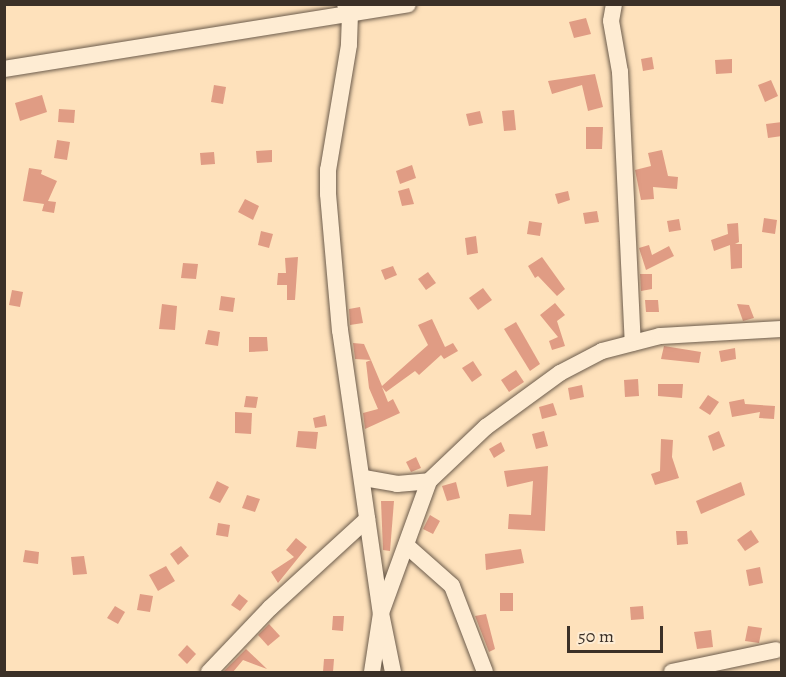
<!DOCTYPE html>
<html>
<head>
<meta charset="utf-8">
<style>
  body { margin:0 }
  #map { position:relative; width:786px; height:677px; overflow:hidden; background:#fee1bb; font-family:Alegreya,serif }
  div>[style] { position:absolute }
  [style*='--x'] { left:calc(var(--x)*1px); top:calc(var(--y)*1px); width:calc(var(--w)*1px); rotate:calc(var(--a)*1deg) }
  .building>* { inset:0; background:#e09c84 }
  .roads { filter:drop-shadow(0 0 2px #6c5c4c) drop-shadow(0 0 2px #6c5c4c) }
  .minor>* { height:16px; margin:-8px; padding:0 8px; transform-origin:8px; border-radius:8px; background:#feecd3 }
  span { translate:-50% -50%; white-space:nowrap; text-align:center; line-height:1.15; -webkit-text-stroke:6px #feecd3; paint-order:stroke }
  .frame { position:absolute; inset:0; border:6px solid #3b3027; pointer-events:none }
  .scale { position:absolute; left:567px; top:626px; width:96px; height:27px; box-sizing:border-box; border:3px solid #3b3027; border-top:0; padding-left:8px; font-size:18px; line-height:21px; white-space:nowrap; color:#3b3027; -webkit-text-stroke:4px #feecd3; paint-order:stroke }
</style>
</head>
<body>
<div id="map">
  <div class="building">
    <i style="clip-path:polygon(586px 18px,591px 34px,574px 38px,569px 22px)"></i>
    <i style="clip-path:polygon(652px 57px,654px 69px,643px 71px,641px 59px)"></i>
    <i style="clip-path:polygon(732px 59px,732px 73px,716px 74px,715px 60px)"></i>
    <i style="clip-path:polygon(595px 74px,603px 107px,588px 111px,582px 85px,552px 94px,548px 81px)"></i>
    <i style="clip-path:polygon(771px 80px,778px 96px,765px 102px,758px 85px)"></i>
    <i style="clip-path:polygon(214px 85px,226px 87px,223px 104px,211px 102px)"></i>
    <i style="clip-path:polygon(42px 95px,47px 112px,20px 121px,15px 103px)"></i>
    <i style="clip-path:polygon(59px 109px,75px 110px,74px 123px,58px 122px)"></i>
    <i style="clip-path:polygon(514px 110px,516px 130px,504px 131px,502px 111px)"></i>
    <i style="clip-path:polygon(480px 111px,483px 123px,469px 126px,466px 114px)"></i>
    <i style="clip-path:polygon(782px 122px,782px 136px,768px 138px,766px 124px)"></i>
    <i style="clip-path:polygon(586px 127px,603px 127px,602px 149px,586px 149px)"></i>
    <i style="clip-path:polygon(57px 140px,70px 142px,67px 160px,54px 158px)"></i>
    <i style="clip-path:polygon(272px 150px,272px 162px,257px 163px,256px 151px)"></i>
    <i style="clip-path:polygon(662px 150px,668px 176px,678px 177px,677px 189px,653px 187px,654px 199px,641px 200px,635px 170px,651px 166px,648px 153px)"></i>
    <i style="clip-path:polygon(214px 152px,215px 164px,201px 165px,200px 153px)"></i>
    <i style="clip-path:polygon(412px 165px,416px 178px,400px 184px,396px 171px)"></i>
    <i style="clip-path:polygon(29px 168px,42px 170px,41px 174px,57px 181px,48px 201px,56px 202px,54px 213px,42px 211px,44px 204px,23px 201px)"></i>
    <i style="clip-path:polygon(409px 188px,414px 204px,402px 206px,398px 191px)"></i>
    <i style="clip-path:polygon(568px 191px,570px 200px,558px 204px,555px 194px)"></i>
    <i style="clip-path:polygon(245px 199px,259px 206px,253px 220px,238px 212px)"></i>
    <i style="clip-path:polygon(597px 211px,599px 222px,585px 224px,583px 213px)"></i>
    <i style="clip-path:polygon(764px 218px,777px 220px,775px 234px,762px 232px)"></i>
    <i style="clip-path:polygon(679px 219px,681px 230px,669px 232px,667px 221px)"></i>
    <i style="clip-path:polygon(529px 221px,542px 223px,540px 236px,527px 234px)"></i>
    <i style="clip-path:polygon(738px 223px,739px 242px,735px 244px,742px 244px,742px 268px,731px 269px,730px 245px,714px 251px,711px 240px,728px 234px,727px 224px)"></i>
    <i style="clip-path:polygon(261px 231px,273px 234px,269px 248px,258px 245px)"></i>
    <i style="clip-path:polygon(476px 236px,478px 253px,467px 255px,465px 238px)"></i>
    <i style="clip-path:polygon(649px 245px,652px 255px,669px 246px,674px 256px,646px 270px,639px 248px)"></i>
    <i style="clip-path:polygon(298px 257px,295px 300px,287px 300px,287px 285px,277px 285px,278px 273px,286px 273px,285px 258px)"></i>
    <i style="clip-path:polygon(542px 257px,565px 289px,557px 296px,538px 276px,535px 278px,528px 266px)"></i>
    <i style="clip-path:polygon(183px 263px,198px 264px,196px 279px,181px 278px)"></i>
    <i style="clip-path:polygon(393px 266px,397px 275px,385px 280px,381px 270px)"></i>
    <i style="clip-path:polygon(428px 272px,436px 283px,426px 290px,418px 279px)"></i>
    <i style="clip-path:polygon(640px 274px,652px 274px,652px 289px,641px 291px)"></i>
    <i style="clip-path:polygon(483px 288px,492px 300px,478px 310px,469px 298px)"></i>
    <i style="clip-path:polygon(12px 290px,23px 292px,20px 307px,9px 305px)"></i>
    <i style="clip-path:polygon(221px 296px,235px 298px,233px 312px,219px 310px)"></i>
    <i style="clip-path:polygon(645px 300px,658px 300px,659px 312px,646px 312px)"></i>
    <i style="clip-path:polygon(555px 303px,565px 315px,557px 321px,565px 346px,552px 350px,549px 341px,558px 337px,540px 315px)"></i>
    <i style="clip-path:polygon(162px 304px,177px 306px,175px 330px,159px 329px)"></i>
    <i style="clip-path:polygon(737px 304px,749px 305px,754px 318px,743px 321px)"></i>
    <i style="clip-path:polygon(360px 307px,363px 323px,350px 325px,349px 309px)"></i>
    <i style="clip-path:polygon(432px 319px,445px 347px,453px 343px,458px 351px,444px 359px,441px 355px,419px 375px,415px 371px,386px 392px,382px 387px,388px 402px,393px 399px,400px 413px,365px 429px,363px 413px,378px 409px,369px 388px,366px 362px,371px 360px,382px 386px,428px 345px,418px 325px)"></i>
    <i style="clip-path:polygon(516px 322px,540px 364px,530px 371px,504px 329px)"></i>
    <i style="clip-path:polygon(208px 330px,220px 332px,218px 346px,205px 344px)"></i>
    <i style="clip-path:polygon(249px 337px,267px 337px,268px 351px,249px 352px)"></i>
    <i style="clip-path:polygon(353px 343px,364px 344px,371px 360px,355px 359px)"></i>
    <i style="clip-path:polygon(664px 346px,701px 352px,699px 363px,661px 359px)"></i>
    <i style="clip-path:polygon(735px 348px,736px 359px,721px 362px,719px 351px)"></i>
    <i style="clip-path:polygon(473px 361px,482px 375px,472px 382px,462px 368px)"></i>
    <i style="clip-path:polygon(516px 370px,524px 382px,509px 392px,501px 380px)"></i>
    <i style="clip-path:polygon(638px 379px,639px 396px,625px 397px,624px 380px)"></i>
    <i style="clip-path:polygon(658px 384px,683px 384px,682px 398px,658px 396px)"></i>
    <i style="clip-path:polygon(582px 385px,584px 397px,570px 400px,568px 388px)"></i>
    <i style="clip-path:polygon(708px 395px,719px 402px,710px 415px,699px 408px)"></i>
    <i style="clip-path:polygon(246px 396px,258px 397px,256px 408px,244px 407px)"></i>
    <i style="clip-path:polygon(744px 399px,745px 404px,775px 406px,774px 419px,759px 418px,760px 412px,732px 417px,729px 402px)"></i>
    <i style="clip-path:polygon(553px 403px,557px 415px,542px 419px,539px 407px)"></i>
    <i style="clip-path:polygon(235px 412px,252px 413px,251px 434px,235px 433px)"></i>
    <i style="clip-path:polygon(325px 415px,327px 426px,315px 428px,313px 418px)"></i>
    <i style="clip-path:polygon(298px 431px,318px 432px,316px 449px,296px 447px)"></i>
    <i style="clip-path:polygon(544px 431px,548px 446px,536px 449px,532px 434px)"></i>
    <i style="clip-path:polygon(719px 431px,725px 446px,713px 451px,708px 436px)"></i>
    <i style="clip-path:polygon(661px 439px,673px 440px,672px 457px,679px 478px,655px 485px,651px 474px,660px 471px)"></i>
    <i style="clip-path:polygon(501px 442px,505px 451px,494px 458px,489px 449px)"></i>
    <i style="clip-path:polygon(416px 457px,421px 468px,411px 472px,406px 462px)"></i>
    <i style="clip-path:polygon(548px 466px,545px 531px,508px 529px,509px 514px,531px 515px,533px 481px,507px 487px,504px 471px)"></i>
    <i style="clip-path:polygon(217px 481px,229px 487px,220px 503px,209px 498px)"></i>
    <i style="clip-path:polygon(456px 482px,460px 498px,447px 501px,442px 486px)"></i>
    <i style="clip-path:polygon(741px 482px,745px 495px,701px 514px,696px 501px)"></i>
    <i style="clip-path:polygon(247px 495px,260px 499px,255px 512px,242px 508px)"></i>
    <i style="clip-path:polygon(381px 501px,394px 501px,390px 551px,383px 550px)"></i>
    <i style="clip-path:polygon(430px 515px,440px 521px,433px 534px,423px 529px)"></i>
    <i style="clip-path:polygon(218px 523px,230px 525px,228px 537px,216px 535px)"></i>
    <i style="clip-path:polygon(751px 530px,759px 542px,745px 551px,737px 540px)"></i>
    <i style="clip-path:polygon(676px 531px,687px 531px,688px 544px,677px 545px)"></i>
    <i style="clip-path:polygon(296px 538px,307px 547px,278px 583px,271px 572px,294px 557px,286px 550px)"></i>
    <i style="clip-path:polygon(181px 546px,189px 556px,178px 565px,170px 554px)"></i>
    <i style="clip-path:polygon(521px 549px,524px 563px,486px 570px,485px 554px)"></i>
    <i style="clip-path:polygon(25px 550px,39px 552px,38px 564px,23px 562px)"></i>
    <i style="clip-path:polygon(84px 556px,87px 574px,73px 575px,71px 557px)"></i>
    <i style="clip-path:polygon(166px 566px,175px 581px,158px 591px,149px 575px)"></i>
    <i style="clip-path:polygon(760px 567px,763px 583px,749px 586px,746px 570px)"></i>
    <i style="clip-path:polygon(500px 593px,513px 593px,513px 611px,500px 611px)"></i>
    <i style="clip-path:polygon(140px 594px,153px 596px,150px 612px,137px 610px)"></i>
    <i style="clip-path:polygon(239px 594px,248px 601px,240px 611px,231px 605px)"></i>
    <i style="clip-path:polygon(115px 606px,125px 612px,118px 624px,107px 618px)"></i>
    <i style="clip-path:polygon(643px 606px,644px 619px,631px 620px,630px 607px)"></i>
    <i style="clip-path:polygon(486px 614px,495px 649px,489px 652px,475px 616px)"></i>
    <i style="clip-path:polygon(333px 616px,344px 616px,343px 631px,332px 630px)"></i>
    <i style="clip-path:polygon(269px 624px,280px 636px,268px 646px,258px 635px)"></i>
    <i style="clip-path:polygon(748px 626px,762px 628px,759px 643px,745px 641px)"></i>
    <i style="clip-path:polygon(711px 630px,713px 647px,697px 649px,694px 632px)"></i>
    <i style="clip-path:polygon(187px 645px,196px 654px,187px 664px,178px 655px)"></i>
    <i style="clip-path:polygon(246px 649px,267px 669px,243px 660px,233px 672px,223px 672px)"></i>
    <i style="clip-path:polygon(324px 659px,334px 659px,333px 672px,323px 672px)"></i>
  </div>
  <div class="roads">
    <div class="minor">
      <i style="--x:345;--y:4;--w:11;--a:63"></i>
      <i style="--x:350;--y:14;--w:31;--a:92"></i>
      <i style="--x:349;--y:45;--w:127;--a:99.5"></i>
      <i style="--x:328;--y:170;--w:24;--a:90"></i>
      <i style="--x:328;--y:194;--w:137;--a:85"></i>
      <i style="--x:340;--y:330;--w:286;--a:81.8"></i>
      <i style="--x:381;--y:613;--w:60;--a:78.5"></i>
      <i style="--x:614;--y:4;--w:17;--a:100"></i>
      <i style="--x:611;--y:21;--w:52;--a:80"></i>
      <i style="--x:620;--y:72;--w:271;--a:87.3"></i>
      <i style="--x:4;--y:69;--w:409;--a:-9.1"></i>
      <i style="--x:364;--y:478;--w:34;--a:10"></i>
      <i style="--x:397;--y:484;--w:32;--a:-5"></i>
      <i style="--x:407;--y:546;--w:60;--a:41.6"></i>
      <i style="--x:452;--y:586;--w:92;--a:69"></i>
      <i style="--x:209;--y:672;--w:88;--a:-46.4"></i>
      <i style="--x:270;--y:608;--w:132;--a:-42.5"></i>
      <i style="--x:372;--y:672;--w:60;--a:-81.3"></i>
      <i style="--x:381;--y:613;--w:140;--a:-70"></i>
      <i style="--x:429;--y:481;--w:79;--a:-43.5"></i>
      <i style="--x:486;--y:427;--w:92;--a:-36.1"></i>
      <i style="--x:560;--y:373;--w:47;--a:-27.6"></i>
      <i style="--x:602;--y:351;--w:60;--a:-14.5"></i>
      <i style="--x:660;--y:336;--w:122;--a:-3.3"></i>
      <i style="--x:672;--y:672;--w:106;--a:-11.9"></i>
    </div>
  </div>
  <div class="frame"></div>
  <div class="scale">50 m</div>
</div>
</body>
</html>
